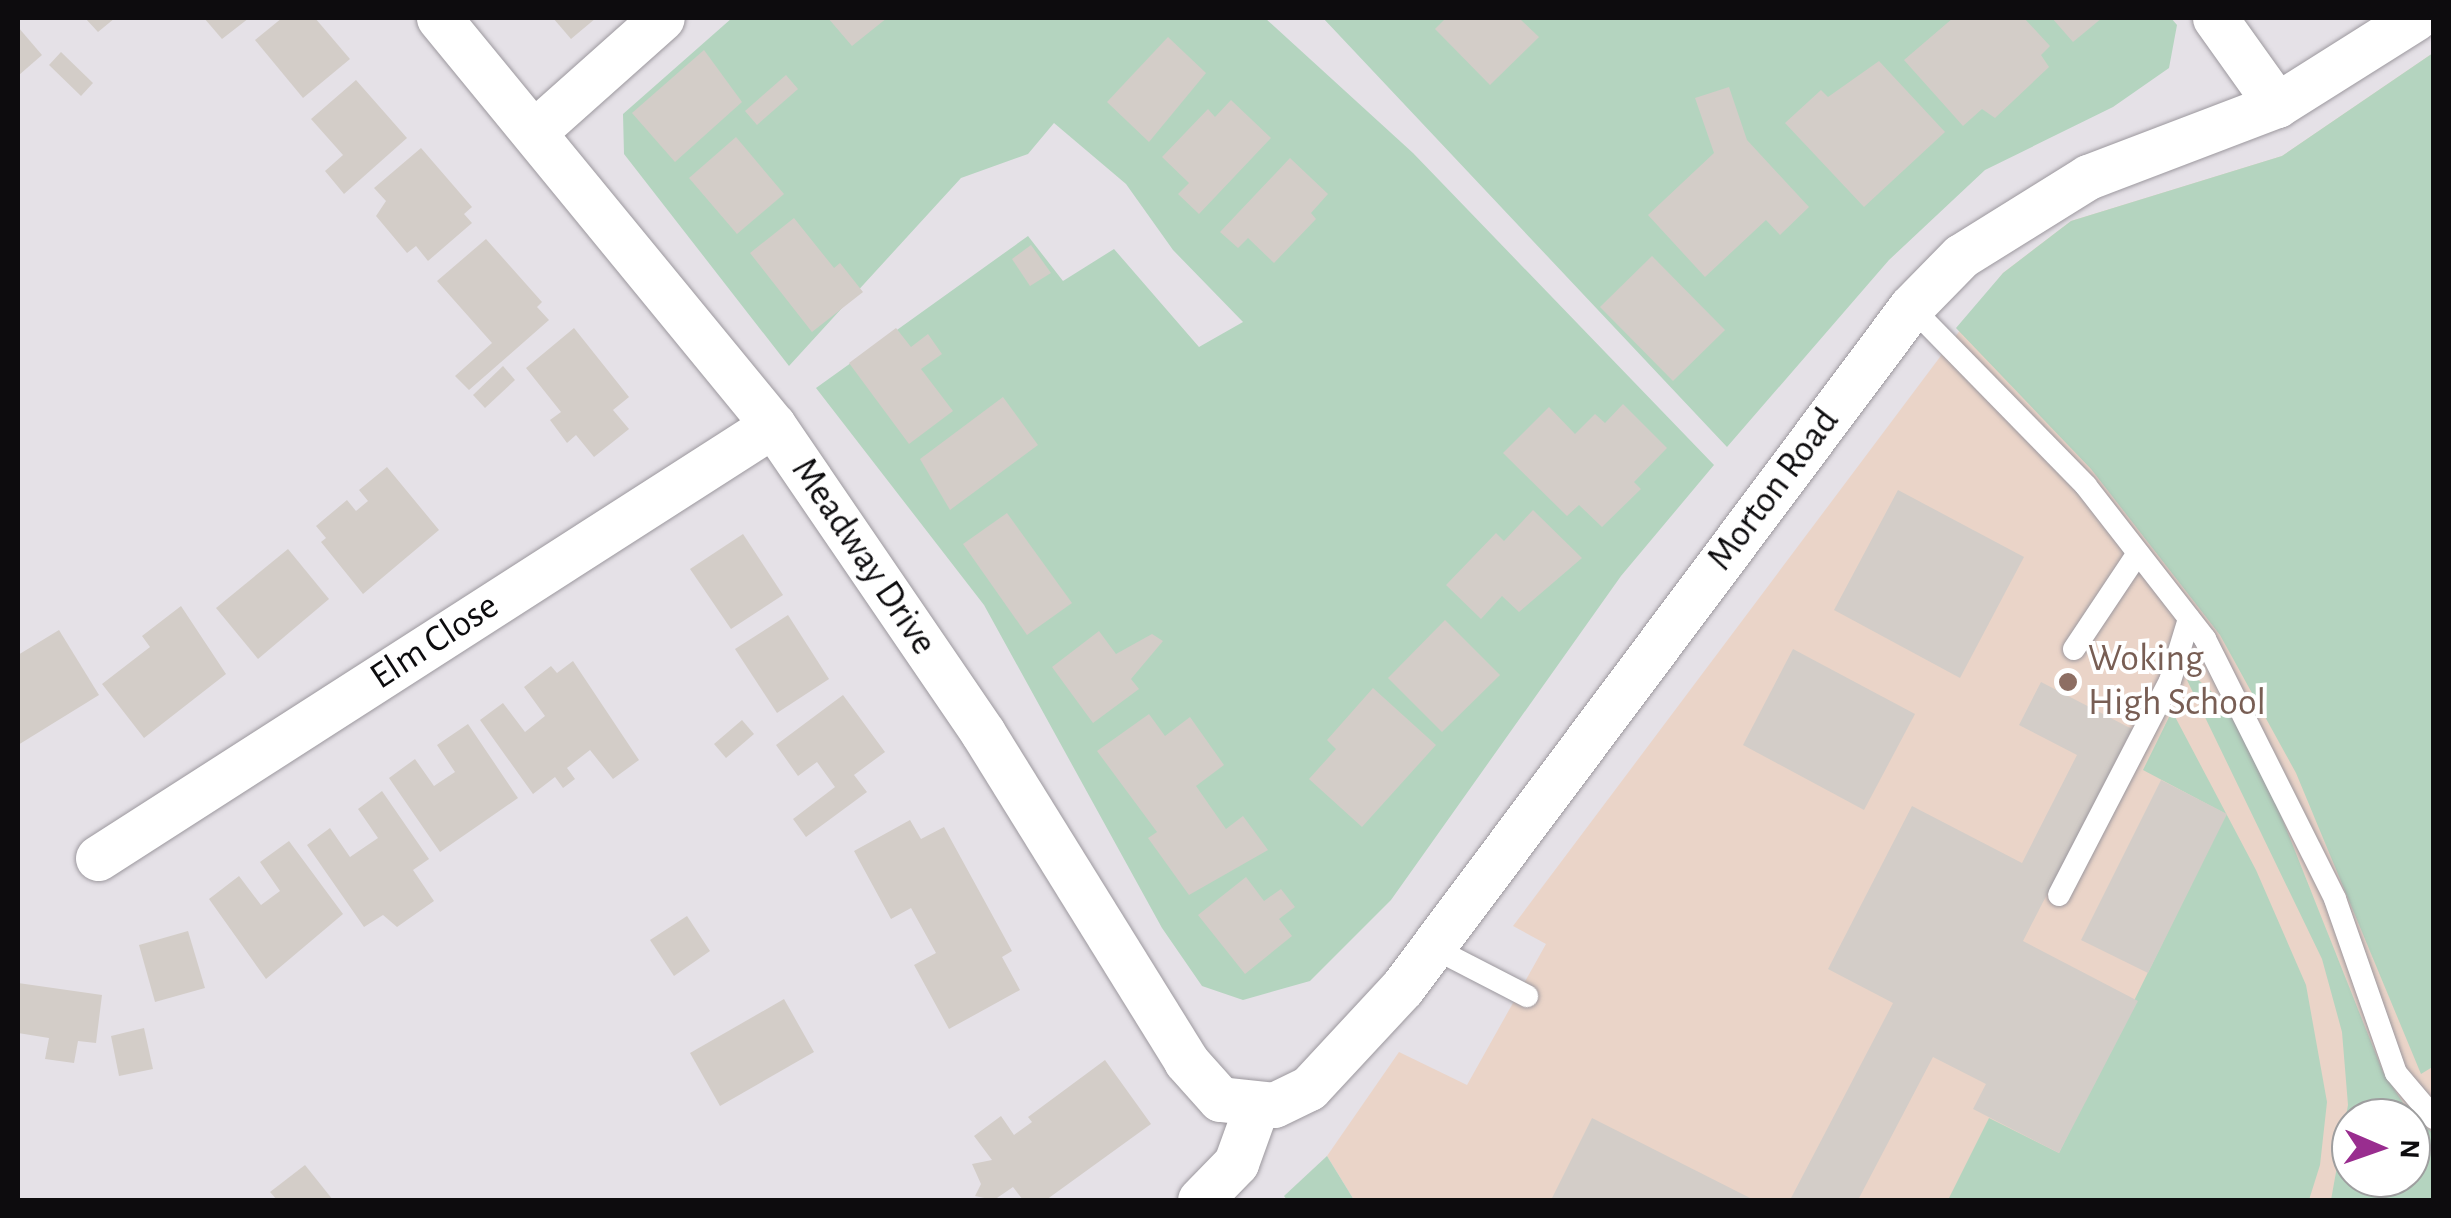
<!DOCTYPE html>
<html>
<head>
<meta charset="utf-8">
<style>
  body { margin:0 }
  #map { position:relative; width:2451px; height:1218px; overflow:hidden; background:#e5e1e7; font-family:"Alegreya Sans",sans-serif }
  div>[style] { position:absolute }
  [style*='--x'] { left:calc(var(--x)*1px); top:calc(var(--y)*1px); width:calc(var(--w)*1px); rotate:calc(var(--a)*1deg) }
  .education>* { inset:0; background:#ead4c8 }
  .green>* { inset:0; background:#b4d4bf }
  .building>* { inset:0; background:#d3cdc8 }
  .roads { filter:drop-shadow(0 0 2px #9c989e) drop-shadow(0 0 2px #9c989e) }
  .service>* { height:22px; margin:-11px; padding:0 11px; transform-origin:11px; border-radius:11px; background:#fff }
  .minor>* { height:45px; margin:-22.5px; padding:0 22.5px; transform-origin:22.5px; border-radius:22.5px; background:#fff }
  .dots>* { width:28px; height:28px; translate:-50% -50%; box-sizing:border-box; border:5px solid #fff; border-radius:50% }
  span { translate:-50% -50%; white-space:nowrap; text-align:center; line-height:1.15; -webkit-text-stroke:8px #fff; paint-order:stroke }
  .street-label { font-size:38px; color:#0d0c0e }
  .education-label { font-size:38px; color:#785e54 }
  .left { translate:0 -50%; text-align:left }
  .frame { position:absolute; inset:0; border:20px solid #0d0c0e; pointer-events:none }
  .north { position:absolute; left:2331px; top:1098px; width:100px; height:100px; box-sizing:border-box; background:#fff; border:2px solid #9e9e9f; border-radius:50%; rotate:92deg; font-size:28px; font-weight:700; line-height:40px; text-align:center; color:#0d0c0e }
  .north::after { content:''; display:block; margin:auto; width:35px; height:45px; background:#992d8f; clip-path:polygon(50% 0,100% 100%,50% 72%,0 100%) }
</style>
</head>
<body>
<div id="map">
  <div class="education">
    <i style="clip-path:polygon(evenodd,2433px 53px,2433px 1200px,1354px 1200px,1327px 1156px,1399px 1052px,1467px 1085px,1546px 944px,1513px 926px,2003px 273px,2071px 221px,2282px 156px,2433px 53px,2351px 1118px,2411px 1118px,2411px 1178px,2351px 1178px,2351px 1118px)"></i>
  </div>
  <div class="green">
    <i style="clip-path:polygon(732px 18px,1265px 18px,1413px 153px,1714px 465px,1621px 576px,1391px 900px,1310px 981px,1243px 1000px,1202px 986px,1162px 928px,984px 605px,816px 388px,1028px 236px,1063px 281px,1114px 249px,1199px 347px,1243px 322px,1173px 250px,1126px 184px,1054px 123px,1028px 154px,961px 178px,789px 366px,624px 154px,623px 114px)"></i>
    <i style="clip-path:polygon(1323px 18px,2171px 18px,2177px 25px,2169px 68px,2113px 107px,1985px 170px,1889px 260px,1727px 447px)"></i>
    <i style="clip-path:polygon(2433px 53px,2434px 1066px,2421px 1074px,2296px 773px,2220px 635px,2091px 469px,1956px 328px,2003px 273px,2071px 221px,2282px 156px)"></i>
    <i style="clip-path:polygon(evenodd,2195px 677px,2222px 701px,2266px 778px,2383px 1072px,2409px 1112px,2433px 1133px,2433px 1200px,2331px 1200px,2348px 1105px,2342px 1032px,2322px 959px,2187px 680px,2195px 677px,2351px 1118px,2411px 1118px,2411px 1178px,2351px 1178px,2351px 1118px)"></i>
    <i style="clip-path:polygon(2172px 711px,2256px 870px,2306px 985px,2327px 1102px,2320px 1165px,2309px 1200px,1948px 1200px,1989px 1118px,2059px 1153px,2226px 814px,2143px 770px)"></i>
    <i style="clip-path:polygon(1327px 1156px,1354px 1200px,1287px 1200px,1284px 1196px)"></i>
  </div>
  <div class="building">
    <i style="clip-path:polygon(85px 18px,115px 18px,98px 32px)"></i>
    <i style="clip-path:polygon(204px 18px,249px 18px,222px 39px)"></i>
    <i style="clip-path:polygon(282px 18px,315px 18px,350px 59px,303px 98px,255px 40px)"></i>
    <i style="clip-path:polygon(553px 18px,596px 18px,571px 39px)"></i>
    <i style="clip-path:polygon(828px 18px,887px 18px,852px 46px)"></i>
    <i style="clip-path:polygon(1446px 18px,1519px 18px,1539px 37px,1490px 85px,1435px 29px)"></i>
    <i style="clip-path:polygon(1953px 18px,2024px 18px,2050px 46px,2041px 55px,2049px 67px,1995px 118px,1982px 109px,1963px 126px,1904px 60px)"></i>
    <i style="clip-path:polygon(2052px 18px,2102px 18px,2073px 42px)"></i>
    <i style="clip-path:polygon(18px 27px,42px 55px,19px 75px,18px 74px)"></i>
    <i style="clip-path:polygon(1168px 37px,1206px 73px,1149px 142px,1107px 102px)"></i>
    <i style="clip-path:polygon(704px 50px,742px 102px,675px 162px,632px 113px)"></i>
    <i style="clip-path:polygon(61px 52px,93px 83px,81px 96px,49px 65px)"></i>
    <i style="clip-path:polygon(1879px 61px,1945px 132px,1864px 207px,1785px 123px,1821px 90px,1828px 97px)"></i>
    <i style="clip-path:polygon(786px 75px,798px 89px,757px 125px,745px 111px)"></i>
    <i style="clip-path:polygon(356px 80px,407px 138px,344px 194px,325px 171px,343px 155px,311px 119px)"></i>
    <i style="clip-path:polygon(1729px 87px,1747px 140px,1809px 207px,1780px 235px,1766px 220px,1705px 277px,1648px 215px,1714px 153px,1695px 98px)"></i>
    <i style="clip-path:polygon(1231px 100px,1271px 138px,1199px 214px,1178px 194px,1189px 183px,1162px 157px,1208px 109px,1215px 117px)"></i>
    <i style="clip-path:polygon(736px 137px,784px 194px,737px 234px,689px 178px)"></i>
    <i style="clip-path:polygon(421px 148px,472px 207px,464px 214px,472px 223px,428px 261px,416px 246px,407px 253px,376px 216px,386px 201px,374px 188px)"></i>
    <i style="clip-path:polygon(1290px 158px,1328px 194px,1311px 213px,1316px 219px,1274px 263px,1248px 238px,1238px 248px,1220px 232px)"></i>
    <i style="clip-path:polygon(794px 218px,834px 268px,840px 263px,863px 292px,812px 332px,750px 253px)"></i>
    <i style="clip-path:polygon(486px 239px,542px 302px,537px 307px,549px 320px,469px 390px,455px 376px,492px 343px,437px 281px)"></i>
    <i style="clip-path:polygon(1031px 245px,1051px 273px,1030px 286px,1012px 259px)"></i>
    <i style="clip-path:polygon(1652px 256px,1725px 330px,1673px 381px,1600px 307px)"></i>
    <i style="clip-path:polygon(574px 328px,629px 397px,613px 410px,629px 429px,594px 457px,576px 435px,567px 443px,550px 420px,561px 412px,526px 368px)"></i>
    <i style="clip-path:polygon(896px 328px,911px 347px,928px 334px,942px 354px,921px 369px,953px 411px,909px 444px,849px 363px)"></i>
    <i style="clip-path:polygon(503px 366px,515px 380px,485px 408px,473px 395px)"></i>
    <i style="clip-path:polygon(1003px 397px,1038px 445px,950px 510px,920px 459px)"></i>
    <i style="clip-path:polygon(1623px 404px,1667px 448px,1634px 482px,1641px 489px,1602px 527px,1579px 505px,1567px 516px,1503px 453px,1549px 407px,1575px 434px,1595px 414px,1605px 423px)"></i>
    <i style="clip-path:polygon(387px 467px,439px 530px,363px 594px,321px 542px,326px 538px,316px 526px,347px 500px,356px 511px,368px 501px,359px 490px)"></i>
    <i style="clip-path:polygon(1898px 490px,2024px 557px,1960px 678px,1834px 610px)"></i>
    <i style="clip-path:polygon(1533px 510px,1582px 558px,1519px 612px,1502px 596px,1481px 619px,1446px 585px,1496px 533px,1504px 541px)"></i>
    <i style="clip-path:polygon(1007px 513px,1072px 603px,1027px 635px,963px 544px)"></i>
    <i style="clip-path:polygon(743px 534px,783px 595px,731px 629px,690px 569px)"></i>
    <i style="clip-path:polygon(288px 549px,329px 599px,258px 659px,216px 608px)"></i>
    <i style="clip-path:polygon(181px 606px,226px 674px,144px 738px,102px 684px,150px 647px,142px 636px)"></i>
    <i style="clip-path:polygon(788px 615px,829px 679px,777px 713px,735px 649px)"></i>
    <i style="clip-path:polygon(1445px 620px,1500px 675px,1442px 732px,1388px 678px)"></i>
    <i style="clip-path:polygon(59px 630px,99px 695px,18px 745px,18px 655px)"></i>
    <i style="clip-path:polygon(1099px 631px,1116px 654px,1152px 634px,1163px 641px,1131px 679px,1139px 689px,1093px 723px,1052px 667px)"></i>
    <i style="clip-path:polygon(1793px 649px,1915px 714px,1864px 810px,1743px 745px)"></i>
    <i style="clip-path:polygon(573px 661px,639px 760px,613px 779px,590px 750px,567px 768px,575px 779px,563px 788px,555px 777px,533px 794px,480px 720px,503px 703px,525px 732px,545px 716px,524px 687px,551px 666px,557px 673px)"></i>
    <i style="clip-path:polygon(2041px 682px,2132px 729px,2023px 941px,2138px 1001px,2059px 1153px,1973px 1109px,1986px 1084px,1933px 1057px,1858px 1200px,1790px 1200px,1893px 1003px,1828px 969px,1912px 806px,2022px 863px,2077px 755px,2019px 725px)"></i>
    <i style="clip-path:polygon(1373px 688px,1436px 745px,1362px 827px,1309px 779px,1336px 749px,1327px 740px)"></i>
    <i style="clip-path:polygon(843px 695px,885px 752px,854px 775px,867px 792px,806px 837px,793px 819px,835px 787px,817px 762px,798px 776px,776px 745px)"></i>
    <i style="clip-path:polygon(1149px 714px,1165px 736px,1190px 717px,1224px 765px,1196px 786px,1226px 829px,1243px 816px,1268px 850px,1189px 895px,1148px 838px,1157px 832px,1097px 751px)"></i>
    <i style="clip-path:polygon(742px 720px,754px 734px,726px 758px,714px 744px)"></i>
    <i style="clip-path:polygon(468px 724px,518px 798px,440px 852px,389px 778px,415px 759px,434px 786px,455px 772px,437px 745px)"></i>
    <i style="clip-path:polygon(2161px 780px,2227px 814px,2148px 973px,2081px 940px)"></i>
    <i style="clip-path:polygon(382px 791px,429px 859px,413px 870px,434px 901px,397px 927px,383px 915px,364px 927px,307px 845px,330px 828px,350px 857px,378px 838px,358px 809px)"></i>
    <i style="clip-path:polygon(910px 820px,921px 839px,944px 827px,1012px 951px,1002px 957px,1020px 990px,949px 1029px,914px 965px,936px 953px,911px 908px,891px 919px,854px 851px)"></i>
    <i style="clip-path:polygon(289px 841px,343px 914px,266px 979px,209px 899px,239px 876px,261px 905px,280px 891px,260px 862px)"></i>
    <i style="clip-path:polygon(1246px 877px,1264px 901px,1281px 889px,1295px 907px,1279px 919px,1292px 936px,1245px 974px,1198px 915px)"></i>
    <i style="clip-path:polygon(687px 916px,710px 951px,674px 976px,650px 940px)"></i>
    <i style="clip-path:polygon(188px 931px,205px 988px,155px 1002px,139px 945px)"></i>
    <i style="clip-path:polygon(18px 983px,102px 995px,96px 1043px,78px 1041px,74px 1063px,45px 1059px,49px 1038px,18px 1033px)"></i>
    <i style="clip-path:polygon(784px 999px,814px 1052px,720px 1106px,690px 1053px)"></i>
    <i style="clip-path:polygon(144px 1028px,153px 1069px,119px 1076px,111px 1036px)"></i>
    <i style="clip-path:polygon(1105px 1060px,1151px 1124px,1046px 1200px,1023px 1200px,1013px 1187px,994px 1200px,975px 1196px,981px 1184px,972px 1164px,992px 1160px,974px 1136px,1001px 1116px,1014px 1135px,1032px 1122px,1028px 1117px)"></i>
    <i style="clip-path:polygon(1592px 1118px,1754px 1200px,1551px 1200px)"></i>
    <i style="clip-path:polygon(305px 1165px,333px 1200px,277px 1200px,270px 1192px)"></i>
  </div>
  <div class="roads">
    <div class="service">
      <i style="--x:1911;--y:307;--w:250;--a:45.6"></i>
      <i style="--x:2086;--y:486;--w:194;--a:52.1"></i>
      <i style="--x:2205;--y:639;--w:291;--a:63.4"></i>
      <i style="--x:2335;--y:899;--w:184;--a:70.7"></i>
      <i style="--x:2396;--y:1073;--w:59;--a:49.8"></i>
      <i style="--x:2074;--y:649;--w:115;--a:-56.3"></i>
      <i style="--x:2059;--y:895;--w:241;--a:-62.6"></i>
      <i style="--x:2170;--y:681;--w:65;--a:-73"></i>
      <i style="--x:1432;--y:947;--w:107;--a:27.3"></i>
    </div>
    <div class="minor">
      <i style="--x:439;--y:18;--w:527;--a:50.63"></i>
      <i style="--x:773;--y:425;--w:373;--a:55.7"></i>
      <i style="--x:983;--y:733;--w:386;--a:58.2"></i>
      <i style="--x:1186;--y:1061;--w:51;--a:48.2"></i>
      <i style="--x:1220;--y:1099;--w:54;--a:6.3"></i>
      <i style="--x:1274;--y:1105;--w:39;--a:-26"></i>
      <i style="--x:1309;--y:1088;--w:137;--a:-47.1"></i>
      <i style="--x:1402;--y:988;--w:850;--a:-53.22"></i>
      <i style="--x:1911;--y:307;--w:71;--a:-45.6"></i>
      <i style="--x:1961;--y:256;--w:150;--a:-31.9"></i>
      <i style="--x:2088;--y:177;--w:202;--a:-20.9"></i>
      <i style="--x:2277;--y:105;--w:163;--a:-32.2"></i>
      <i style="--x:2215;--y:18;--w:107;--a:54.5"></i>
      <i style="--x:534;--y:132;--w:171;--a:-41.7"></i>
      <i style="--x:98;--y:858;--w:802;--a:-32.68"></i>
      <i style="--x:1200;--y:1200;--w:52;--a:-45.8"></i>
      <i style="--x:1236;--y:1163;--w:62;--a:-70.1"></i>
    </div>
  </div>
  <div class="dots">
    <i style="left:2068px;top:682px;background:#8d6e63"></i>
  </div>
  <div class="street-label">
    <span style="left:1774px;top:490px;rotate:-53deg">Morton Road</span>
    <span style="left:863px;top:557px;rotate:56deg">Meadway Drive</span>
    <span style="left:435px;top:642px;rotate:-33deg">Elm Close</span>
  </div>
  <div class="education-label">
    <span class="left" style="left:2088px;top:682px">Woking<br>High School</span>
  </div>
  <div class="frame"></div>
  <div class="north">N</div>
</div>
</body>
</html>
